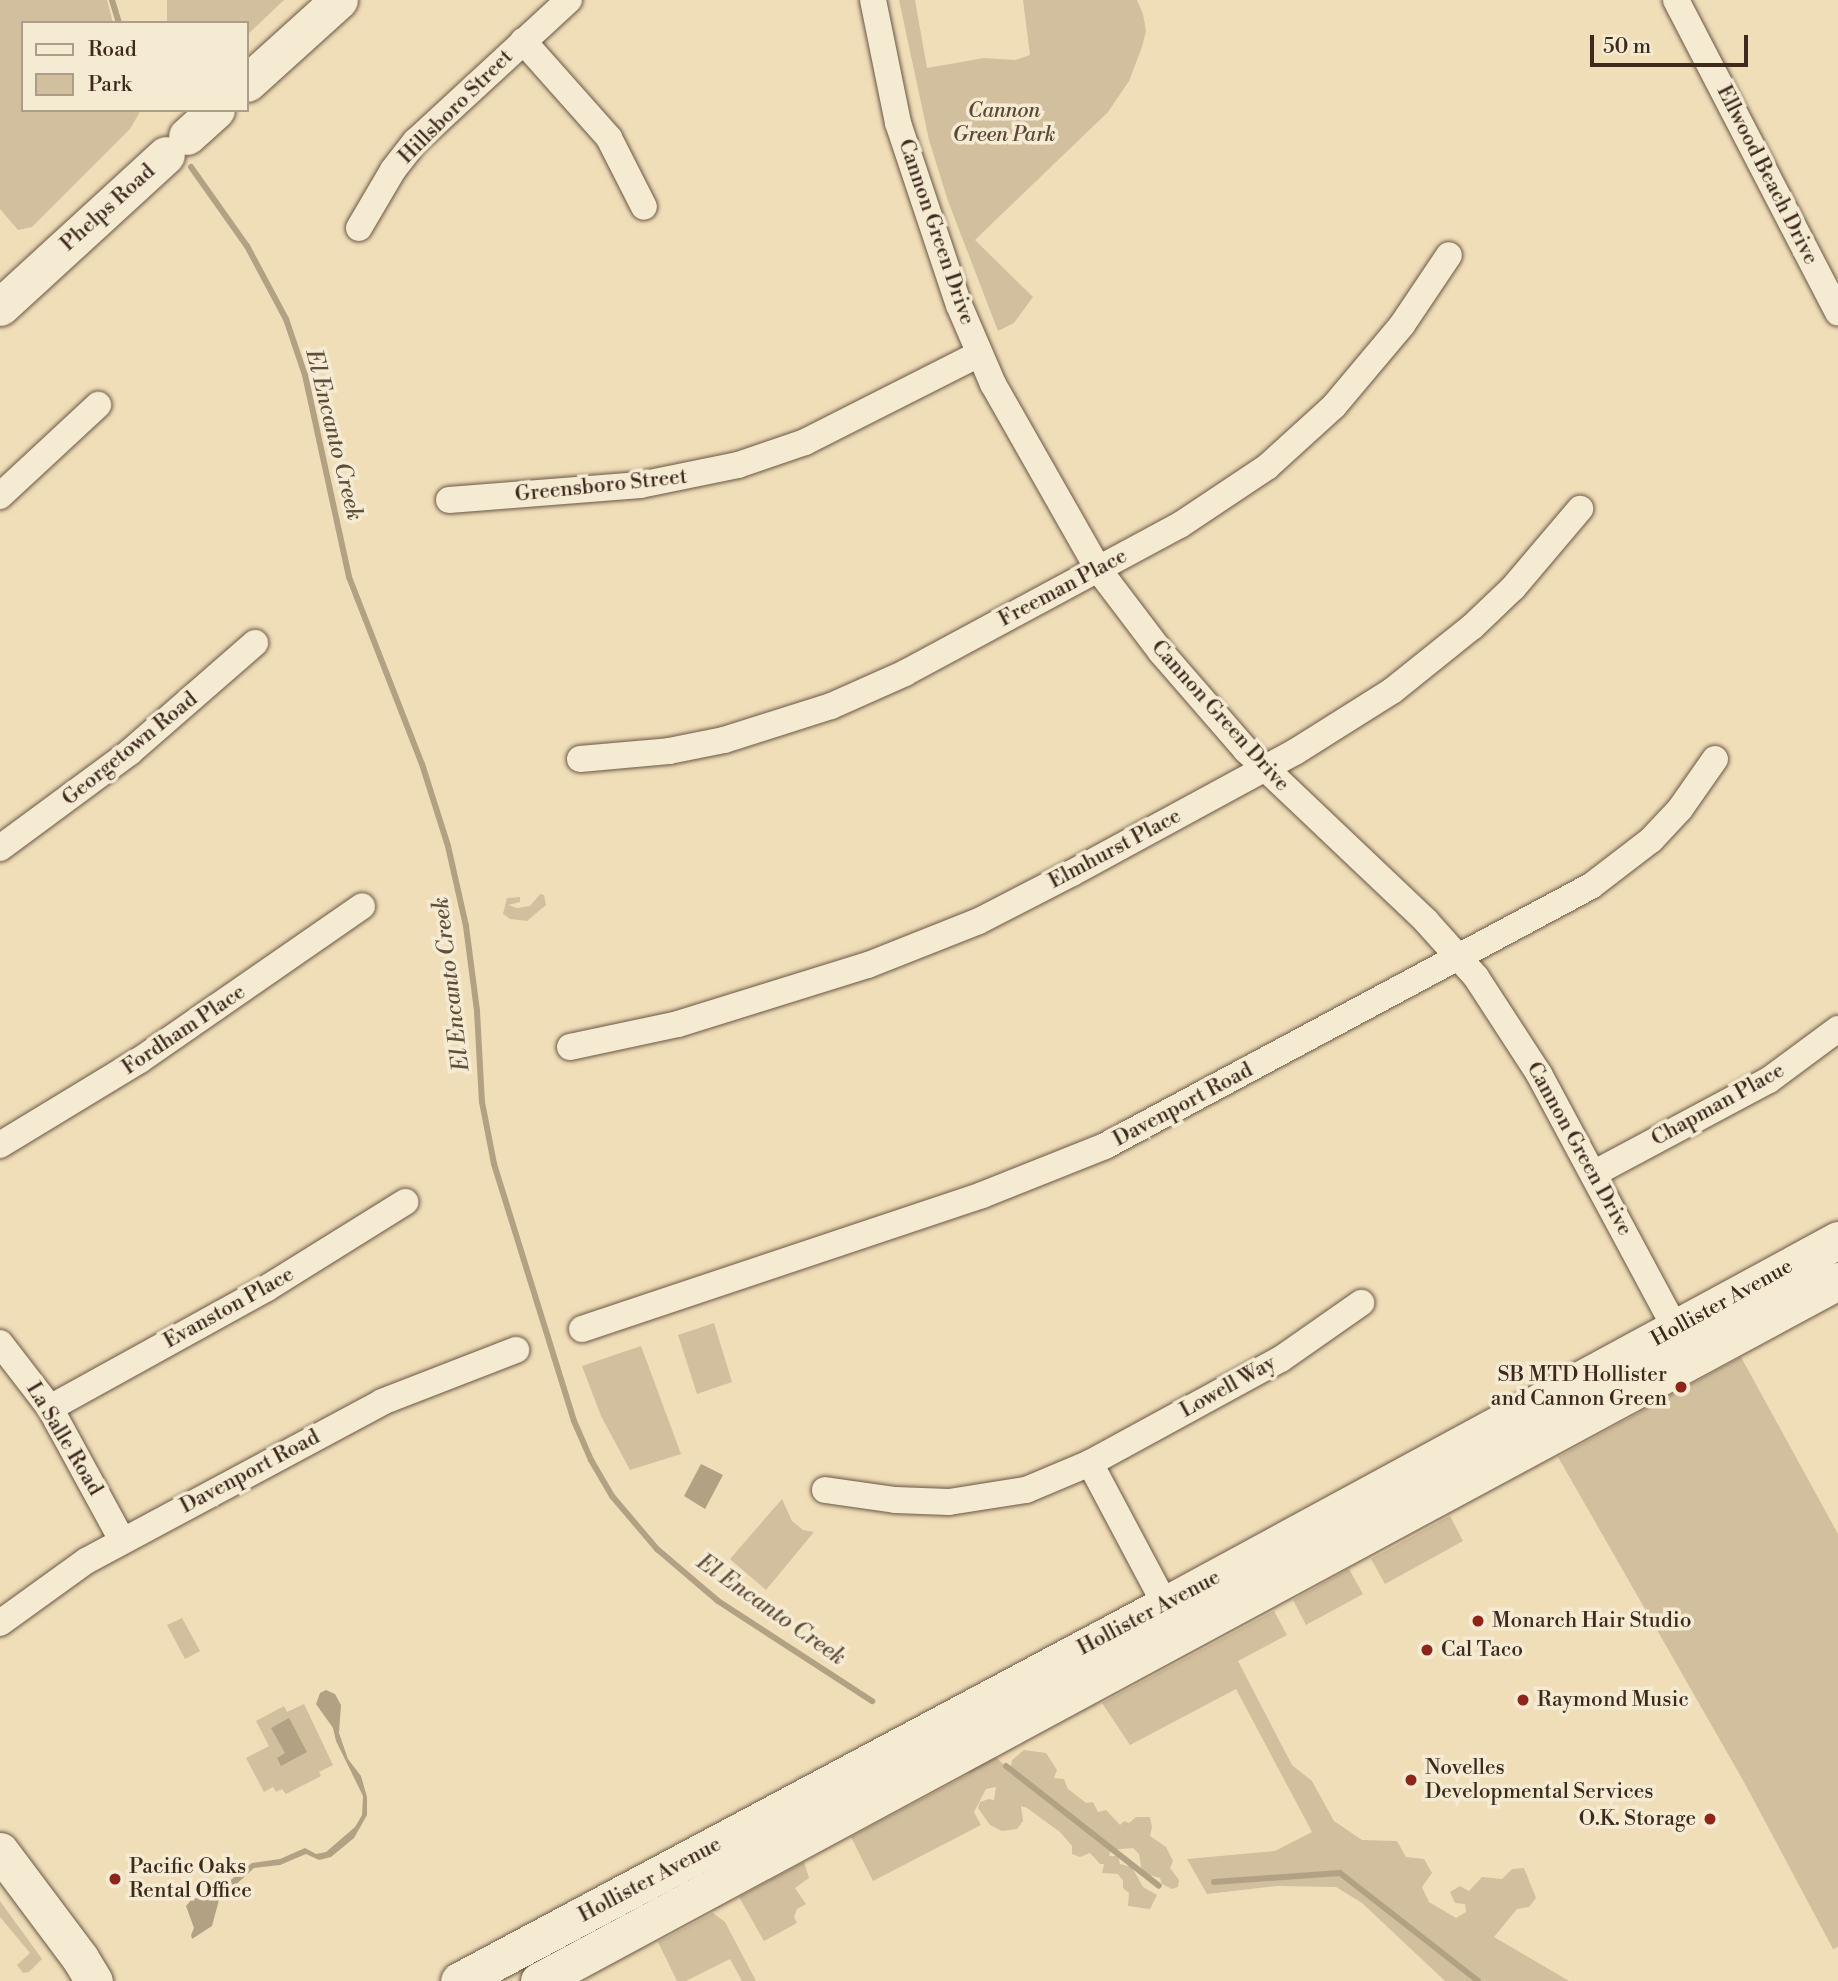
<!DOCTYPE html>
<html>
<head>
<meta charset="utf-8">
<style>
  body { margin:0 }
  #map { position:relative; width:1838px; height:1981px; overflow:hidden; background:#f0deb9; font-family:"Libre Bodoni",serif }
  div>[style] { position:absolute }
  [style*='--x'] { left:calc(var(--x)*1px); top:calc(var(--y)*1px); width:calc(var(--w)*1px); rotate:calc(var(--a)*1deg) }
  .green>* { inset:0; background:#d2bf9e }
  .water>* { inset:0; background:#b3a184 }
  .stream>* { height:6px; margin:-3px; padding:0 3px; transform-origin:3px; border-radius:3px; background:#b3a184 }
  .roads { filter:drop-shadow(0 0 2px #6a5744) drop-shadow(0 0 2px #6a5744) }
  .street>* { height:26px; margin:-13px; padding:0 13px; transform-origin:13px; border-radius:13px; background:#f5ead2 }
  .secondary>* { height:37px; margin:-18.5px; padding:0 18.5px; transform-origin:18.5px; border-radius:18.5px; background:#f5ead2 }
  .dots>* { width:19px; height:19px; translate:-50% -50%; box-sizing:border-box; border:4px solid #f5ead2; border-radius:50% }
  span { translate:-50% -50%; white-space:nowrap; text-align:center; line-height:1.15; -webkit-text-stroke:7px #f5ead2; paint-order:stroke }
  .street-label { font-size:21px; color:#3d2a1d }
  .park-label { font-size:21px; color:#5b4837; font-style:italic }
  .poi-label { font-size:21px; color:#3d2a1d }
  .right { translate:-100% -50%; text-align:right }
  .left { translate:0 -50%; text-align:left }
  .water-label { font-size:23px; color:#604e3c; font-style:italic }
  .legend { position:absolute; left:21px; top:21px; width:228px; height:91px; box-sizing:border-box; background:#f5ead2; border:2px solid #ab9d8a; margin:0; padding:9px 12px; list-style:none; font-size:21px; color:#3d2a1d }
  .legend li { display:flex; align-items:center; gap:14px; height:35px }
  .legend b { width:35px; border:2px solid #ab9d8a }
  .scale { position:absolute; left:1590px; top:35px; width:158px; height:32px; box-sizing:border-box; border:4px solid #3d2a1d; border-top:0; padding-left:9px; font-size:21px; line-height:24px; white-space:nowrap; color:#3d2a1d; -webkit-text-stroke:5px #f5ead2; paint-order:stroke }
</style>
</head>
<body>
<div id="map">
  <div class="green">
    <i style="clip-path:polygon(0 0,107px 0,113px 23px,23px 23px,23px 110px,141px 110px,130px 129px,32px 227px,18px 230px,0 209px)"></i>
    <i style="clip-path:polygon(167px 0,284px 0,247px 35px,247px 23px,167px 23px)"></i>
    <i style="clip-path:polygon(899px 0,915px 0,927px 68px,984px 58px,1015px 60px,1030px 55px,1023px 0,1137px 0,1143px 14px,1146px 31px,1142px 47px,1129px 81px,1108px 112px,975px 240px,1033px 297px,1014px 323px,998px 331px,948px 201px,929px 140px)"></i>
    <i style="clip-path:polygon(540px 894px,544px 895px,546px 905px,527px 921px,510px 919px,503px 914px,507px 898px,520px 897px,520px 902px,508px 905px,517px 908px,530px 906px)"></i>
    <i style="clip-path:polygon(714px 1323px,732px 1382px,697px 1394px,678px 1335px)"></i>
    <i style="clip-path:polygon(641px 1346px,681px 1454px,630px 1470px,601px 1416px,582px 1366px)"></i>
    <i style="clip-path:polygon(1741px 1357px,1838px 1534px,1838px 1947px,1833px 1949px,1744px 1782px,1558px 1457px)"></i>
    <i style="clip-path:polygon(782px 1499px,792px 1521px,803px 1530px,814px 1532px,766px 1590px,730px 1559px)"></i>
    <i style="clip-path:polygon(1450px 1516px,1463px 1541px,1385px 1584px,1371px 1559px)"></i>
    <i style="clip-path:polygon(1349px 1569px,1363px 1594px,1306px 1625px,1293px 1600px)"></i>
    <i style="clip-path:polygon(1274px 1611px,1287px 1635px,1238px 1661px,1292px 1765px,1312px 1781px,1334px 1821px,1362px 1840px,1397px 1841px,1406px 1857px,1424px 1859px,1432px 1873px,1422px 1887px,1429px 1902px,1456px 1918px,1466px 1912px,1465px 1904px,1455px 1903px,1450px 1892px,1460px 1886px,1469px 1891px,1482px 1877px,1502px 1879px,1512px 1869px,1524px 1868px,1536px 1898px,1529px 1907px,1517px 1909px,1494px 1937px,1569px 1981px,1445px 1981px,1362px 1903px,1336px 1887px,1277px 1886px,1207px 1894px,1187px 1859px,1275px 1851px,1312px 1832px,1236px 1689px,1130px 1745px,1102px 1703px)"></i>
    <i style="clip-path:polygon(182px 1618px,200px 1651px,185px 1659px,167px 1625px)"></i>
    <i style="clip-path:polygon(304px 1704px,333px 1765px,319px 1772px,321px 1776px,286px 1794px,282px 1789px,276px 1792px,273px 1787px,264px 1792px,246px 1758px,269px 1746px,256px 1721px,284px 1706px,287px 1712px)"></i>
    <i style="clip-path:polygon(1024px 1750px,1046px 1753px,1057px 1770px,1054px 1778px,1064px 1779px,1068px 1789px,1086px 1803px,1093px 1802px,1098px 1812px,1106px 1810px,1120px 1825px,1124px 1821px,1129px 1823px,1136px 1817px,1150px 1817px,1152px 1827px,1150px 1836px,1166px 1847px,1173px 1861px,1170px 1868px,1179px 1880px,1178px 1887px,1172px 1889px,1162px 1884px,1160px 1878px,1142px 1873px,1139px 1854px,1133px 1848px,1111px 1850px,1109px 1856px,1118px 1856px,1120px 1864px,1132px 1867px,1143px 1887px,1157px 1895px,1150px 1909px,1128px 1906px,1129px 1893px,1123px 1888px,1123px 1881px,1118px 1874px,1102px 1873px,1104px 1864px,1100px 1864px,1090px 1853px,1080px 1857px,1072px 1854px,1072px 1846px,1060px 1832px,1027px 1808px,1021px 1806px,1023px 1821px,1017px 1829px,1002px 1831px,990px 1825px,978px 1808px,980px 1802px,989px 1799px,994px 1800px,996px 1787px,986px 1789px,974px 1812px,981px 1825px,873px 1881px,851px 1837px,969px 1774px,968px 1769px,979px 1759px,996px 1757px,1010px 1771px,1012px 1760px)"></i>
    <i style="clip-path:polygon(804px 1862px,809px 1878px,795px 1888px,806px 1904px,797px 1909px,794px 1917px,797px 1923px,764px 1941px,739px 1897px)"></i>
    <i style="clip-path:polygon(0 1901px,42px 1959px,29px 1972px,23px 1973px,17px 1965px,30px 1953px,0 1917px)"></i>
    <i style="clip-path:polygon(713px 1913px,725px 1922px,756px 1981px,742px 1981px,730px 1959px,686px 1981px,677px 1981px,658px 1942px)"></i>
  </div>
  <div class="water">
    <i style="clip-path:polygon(701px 1464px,723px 1475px,705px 1509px,684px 1496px)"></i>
    <i style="clip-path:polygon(326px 1690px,335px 1694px,341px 1705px,339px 1733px,348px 1759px,361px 1776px,367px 1797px,367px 1815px,354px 1838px,331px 1857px,319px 1860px,306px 1854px,280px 1865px,254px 1868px,219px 1900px,212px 1926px,192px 1939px,191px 1935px,194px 1928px,186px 1906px,191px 1900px,217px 1891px,252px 1863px,280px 1859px,305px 1848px,316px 1854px,326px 1852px,355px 1827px,362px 1815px,363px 1796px,336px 1741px,333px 1728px,316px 1704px,320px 1693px)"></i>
    <i style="clip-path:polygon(289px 1718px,307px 1752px,281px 1766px,277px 1758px,285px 1753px,271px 1728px)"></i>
  </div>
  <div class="stream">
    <i style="--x:112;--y:0;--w:24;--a:73"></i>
    <i style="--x:191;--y:167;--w:97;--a:54.7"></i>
    <i style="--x:247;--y:246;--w:83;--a:61.9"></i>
    <i style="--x:286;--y:319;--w:59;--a:71.3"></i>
    <i style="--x:305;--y:375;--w:207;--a:77.7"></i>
    <i style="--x:349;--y:577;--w:201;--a:68.7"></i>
    <i style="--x:422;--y:764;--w:86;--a:72.4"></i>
    <i style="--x:448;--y:846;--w:82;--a:77.3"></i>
    <i style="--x:466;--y:926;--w:86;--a:82.6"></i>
    <i style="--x:477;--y:1011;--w:91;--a:86.9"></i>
    <i style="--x:482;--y:1102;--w:63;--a:79"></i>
    <i style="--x:494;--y:1164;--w:269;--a:72.7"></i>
    <i style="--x:574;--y:1421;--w:43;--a:66.4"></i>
    <i style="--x:591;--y:1460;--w:42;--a:59.7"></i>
    <i style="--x:612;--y:1496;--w:70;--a:49.7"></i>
    <i style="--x:657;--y:1549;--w:80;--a:40.4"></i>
    <i style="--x:718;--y:1601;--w:184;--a:33"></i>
    <i style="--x:1006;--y:1766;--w:194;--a:38.1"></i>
    <i style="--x:1214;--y:1882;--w:126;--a:-4.1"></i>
    <i style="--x:1340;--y:1873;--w:175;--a:38"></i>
  </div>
  <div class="roads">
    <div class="street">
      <i style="--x:873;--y:0;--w:126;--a:78.5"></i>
      <i style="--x:898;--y:123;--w:192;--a:71.5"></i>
      <i style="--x:959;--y:305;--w:86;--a:66.7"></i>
      <i style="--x:993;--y:384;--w:213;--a:60.4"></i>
      <i style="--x:1098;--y:569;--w:104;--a:52.8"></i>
      <i style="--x:1161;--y:652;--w:130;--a:49.1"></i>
      <i style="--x:1246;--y:750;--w:248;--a:43.5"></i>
      <i style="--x:1426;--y:921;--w:75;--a:48.2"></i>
      <i style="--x:1476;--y:977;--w:116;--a:57"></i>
      <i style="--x:1539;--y:1074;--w:306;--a:61.8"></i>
      <i style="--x:1676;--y:0;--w:352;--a:62.6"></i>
      <i style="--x:523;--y:41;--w:130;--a:48.4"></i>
      <i style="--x:609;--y:138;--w:77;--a:63.1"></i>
      <i style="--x:359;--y:228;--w:67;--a:-59.6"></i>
      <i style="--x:393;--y:170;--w:37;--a:-52"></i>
      <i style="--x:416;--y:141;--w:208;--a:-42.7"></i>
      <i style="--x:0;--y:496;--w:134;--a:-42.9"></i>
      <i style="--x:449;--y:500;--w:192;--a:-4.5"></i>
      <i style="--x:640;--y:485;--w:100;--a:-11.5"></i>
      <i style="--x:738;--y:465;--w:71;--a:-18.9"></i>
      <i style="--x:805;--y:442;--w:195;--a:-26.8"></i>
      <i style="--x:580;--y:759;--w:89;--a:-5.1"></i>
      <i style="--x:669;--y:751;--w:56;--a:-11.3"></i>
      <i style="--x:724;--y:740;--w:112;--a:-17.6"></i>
      <i style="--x:831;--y:706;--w:81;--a:-24"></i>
      <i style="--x:905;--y:673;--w:312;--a:-28.3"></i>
      <i style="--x:1180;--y:525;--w:105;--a:-33.7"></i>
      <i style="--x:1267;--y:467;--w:91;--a:-42.3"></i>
      <i style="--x:1334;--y:406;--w:106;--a:-50"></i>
      <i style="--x:1402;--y:325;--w:84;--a:-56.1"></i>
      <i style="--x:0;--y:848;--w:162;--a:-36.4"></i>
      <i style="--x:130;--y:752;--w:166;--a:-41.1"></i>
      <i style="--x:570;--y:1047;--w:110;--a:-12"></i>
      <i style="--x:678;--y:1024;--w:199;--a:-17.3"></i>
      <i style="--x:868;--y:965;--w:119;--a:-21.6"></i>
      <i style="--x:979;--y:921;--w:105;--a:-27.3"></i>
      <i style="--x:1072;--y:873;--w:254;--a:-28.5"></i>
      <i style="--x:1295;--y:752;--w:115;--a:-32.2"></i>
      <i style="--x:1392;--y:691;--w:102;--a:-38.7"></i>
      <i style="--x:1472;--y:627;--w:57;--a:-43.6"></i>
      <i style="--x:1513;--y:588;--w:104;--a:-49.7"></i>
      <i style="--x:0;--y:1145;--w:164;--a:-31.3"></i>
      <i style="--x:140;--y:1060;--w:270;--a:-34.7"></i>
      <i style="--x:1593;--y:1174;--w:200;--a:-28.1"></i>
      <i style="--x:1769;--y:1080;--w:86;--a:-36.5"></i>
      <i style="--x:582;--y:1329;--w:422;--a:-18.5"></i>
      <i style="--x:982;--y:1195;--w:132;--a:-21.7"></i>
      <i style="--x:1105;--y:1146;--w:551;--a:-28.15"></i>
      <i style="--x:1591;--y:886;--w:76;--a:-37.5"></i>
      <i style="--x:1651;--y:840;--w:42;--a:-46.9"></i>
      <i style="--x:1680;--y:809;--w:61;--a:-55"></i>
      <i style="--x:0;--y:1343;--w:82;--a:52.4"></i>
      <i style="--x:50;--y:1408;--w:150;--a:61.4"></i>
      <i style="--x:50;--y:1408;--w:248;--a:-28.9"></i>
      <i style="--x:267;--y:1288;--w:163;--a:-31.9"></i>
      <i style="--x:1090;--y:1463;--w:179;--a:62"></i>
      <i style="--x:825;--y:1490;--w:71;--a:8.1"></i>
      <i style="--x:895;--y:1500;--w:54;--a:2.1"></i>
      <i style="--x:949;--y:1502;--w:78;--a:-8.9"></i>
      <i style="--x:1026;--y:1490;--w:69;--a:-22.9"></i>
      <i style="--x:1090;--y:1463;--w:217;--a:-28.6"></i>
      <i style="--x:1281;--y:1359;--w:98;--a:-35"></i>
      <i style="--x:0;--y:1623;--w:106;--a:-35.8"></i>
      <i style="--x:86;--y:1561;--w:336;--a:-28.2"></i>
      <i style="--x:382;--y:1402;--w:144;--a:-21.2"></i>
    </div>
    <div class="secondary">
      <i style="--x:247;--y:83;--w:124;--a:-42.1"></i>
      <i style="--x:187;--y:136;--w:39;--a:-42"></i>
      <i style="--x:0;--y:307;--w:225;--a:-42.5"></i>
      <i style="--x:0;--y:1851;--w:134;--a:53.2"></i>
      <i style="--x:80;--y:1958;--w:27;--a:59"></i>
      <i style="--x:459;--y:1981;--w:800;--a:-28.04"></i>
      <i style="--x:1165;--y:1605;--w:766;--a:-28.47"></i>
      <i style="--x:539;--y:1981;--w:1476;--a:-28.32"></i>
    </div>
  </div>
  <div class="dots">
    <i style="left:1681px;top:1387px;background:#8f2418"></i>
    <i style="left:1478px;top:1621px;background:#8f2418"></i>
    <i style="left:1427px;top:1650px;background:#8f2418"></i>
    <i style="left:1523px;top:1700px;background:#8f2418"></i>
    <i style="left:1411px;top:1780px;background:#8f2418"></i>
    <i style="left:1710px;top:1819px;background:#8f2418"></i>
    <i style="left:115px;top:1879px;background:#8f2418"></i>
  </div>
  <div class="street-label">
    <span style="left:456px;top:107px;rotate:-45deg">Hillsboro Street</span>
    <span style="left:1767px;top:175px;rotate:63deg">Ellwood Beach Drive</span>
    <span style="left:108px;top:208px;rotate:-42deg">Phelps Road</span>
    <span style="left:936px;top:232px;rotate:71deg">Cannon Green Drive</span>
    <span style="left:601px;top:486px;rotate:-6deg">Greensboro Street</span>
    <span style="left:1063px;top:588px;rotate:-28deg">Freeman Place</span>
    <span style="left:1220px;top:716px;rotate:48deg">Cannon Green Drive</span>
    <span style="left:130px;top:749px;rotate:-39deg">Georgetown Road</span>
    <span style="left:1115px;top:849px;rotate:-28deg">Elmhurst Place</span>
    <span style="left:184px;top:1030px;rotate:-34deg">Fordham Place</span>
    <span style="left:1183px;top:1105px;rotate:-28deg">Davenport Road</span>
    <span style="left:1718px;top:1105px;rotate:-29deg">Chapman Place</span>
    <span style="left:1579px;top:1149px;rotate:61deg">Cannon Green Drive</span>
    <span style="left:1722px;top:1303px;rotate:-29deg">Hollister Avenue</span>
    <span style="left:229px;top:1308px;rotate:-29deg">Evanston Place</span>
    <span style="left:1228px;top:1387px;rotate:-29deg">Lowell Way</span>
    <span style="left:64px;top:1439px;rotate:59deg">La Salle Road</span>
    <span style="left:250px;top:1472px;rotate:-28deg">Davenport Road</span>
    <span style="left:1149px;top:1613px;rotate:-28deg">Hollister Avenue</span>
    <span style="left:650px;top:1880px;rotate:-28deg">Hollister Avenue</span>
  </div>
  <div class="park-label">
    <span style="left:1004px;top:123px">Cannon<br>Green Park</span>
  </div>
  <div class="poi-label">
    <span class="right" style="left:1667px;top:1387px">SB MTD Hollister<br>and Cannon Green</span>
    <span class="left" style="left:1492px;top:1621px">Monarch Hair Studio</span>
    <span class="left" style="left:1441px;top:1650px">Cal Taco</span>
    <span class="left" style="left:1537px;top:1700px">Raymond Music</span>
    <span class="left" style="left:1425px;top:1780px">Novelles<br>Developmental Services</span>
    <span class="right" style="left:1696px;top:1819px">O.K. Storage</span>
    <span class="left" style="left:129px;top:1879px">Pacific Oaks<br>Rental Office</span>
  </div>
  <div class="water-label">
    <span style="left:334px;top:435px;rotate:76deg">El Encanto Creek</span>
    <span style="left:451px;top:984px;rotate:-97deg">El Encanto Creek</span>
    <span style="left:771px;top:1610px;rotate:35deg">El Encanto Creek</span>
  </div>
  <ul class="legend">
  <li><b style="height:9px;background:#f5ead2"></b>Road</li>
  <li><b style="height:19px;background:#d2bf9e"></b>Park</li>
  </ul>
  <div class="scale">50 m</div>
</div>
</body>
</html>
